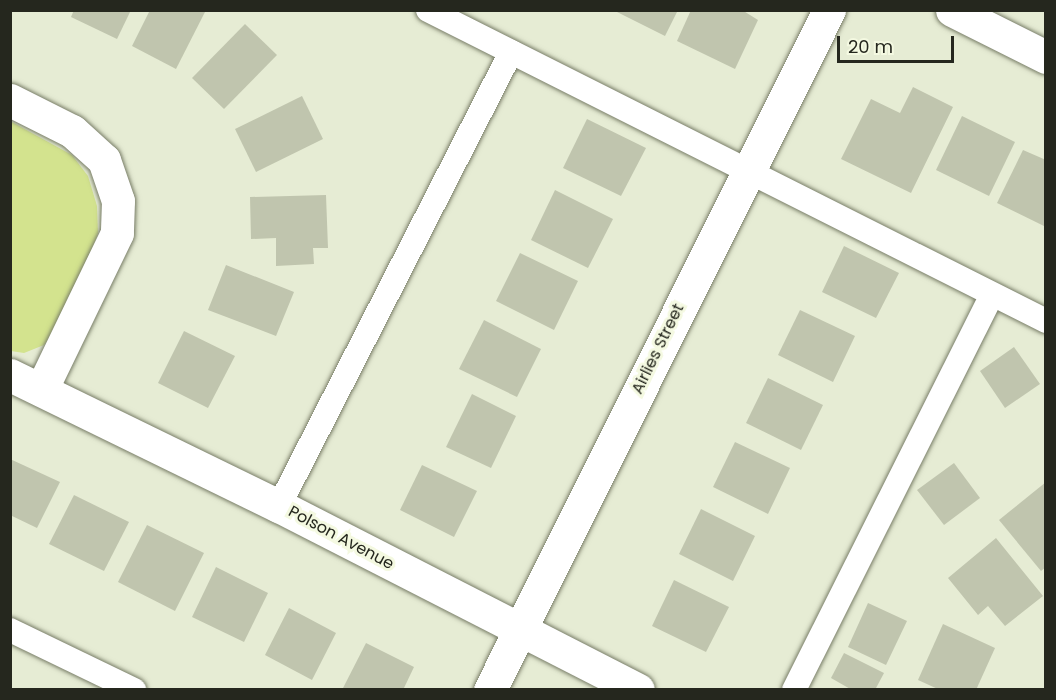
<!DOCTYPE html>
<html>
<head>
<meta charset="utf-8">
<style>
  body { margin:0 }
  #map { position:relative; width:1056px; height:700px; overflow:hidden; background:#e6ecd4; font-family:Poppins,sans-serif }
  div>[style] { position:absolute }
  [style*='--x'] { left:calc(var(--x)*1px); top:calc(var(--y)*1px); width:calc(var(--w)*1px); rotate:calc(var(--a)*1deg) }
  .green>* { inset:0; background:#d3e38e }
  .building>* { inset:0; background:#c0c5ae }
  .roads { filter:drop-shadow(0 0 2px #787d67) drop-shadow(0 0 2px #787d67) }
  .lane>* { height:24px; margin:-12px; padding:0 12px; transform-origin:12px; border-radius:12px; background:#fff }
  .street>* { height:33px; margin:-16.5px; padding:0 16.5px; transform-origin:16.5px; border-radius:16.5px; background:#fff }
  .secondary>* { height:33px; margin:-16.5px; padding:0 16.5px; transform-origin:16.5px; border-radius:16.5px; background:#fff }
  span { translate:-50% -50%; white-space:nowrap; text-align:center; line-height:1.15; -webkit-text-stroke:6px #f4f9e1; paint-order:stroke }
  .street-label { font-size:16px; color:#25271e }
  .frame { position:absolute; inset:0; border:12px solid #25271e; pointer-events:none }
  .scale { position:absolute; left:837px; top:36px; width:117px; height:27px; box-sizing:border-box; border:3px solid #25271e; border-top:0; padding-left:8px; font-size:18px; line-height:21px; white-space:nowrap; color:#25271e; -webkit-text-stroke:4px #f4f9e1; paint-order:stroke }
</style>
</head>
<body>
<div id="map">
  <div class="green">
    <i style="clip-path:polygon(10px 121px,72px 155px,88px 176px,97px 206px,98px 233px,91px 253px,52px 334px,44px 345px,24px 353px,11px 351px)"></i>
  </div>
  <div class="building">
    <i style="clip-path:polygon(74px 10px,131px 10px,117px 39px,71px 17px)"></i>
    <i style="clip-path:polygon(150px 10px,206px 10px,176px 69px,132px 46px)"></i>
    <i style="clip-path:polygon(613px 10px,678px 10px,665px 36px)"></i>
    <i style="clip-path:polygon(691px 10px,742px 10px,758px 20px,735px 69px,677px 41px)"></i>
    <i style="clip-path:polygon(245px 24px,277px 55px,224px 109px,192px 78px)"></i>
    <i style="clip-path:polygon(913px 87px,953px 107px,911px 193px,841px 159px,871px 99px,900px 113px)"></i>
    <i style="clip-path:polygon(302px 96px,323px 139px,256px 172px,235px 129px)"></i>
    <i style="clip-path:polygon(962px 116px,1015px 142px,989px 196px,936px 170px)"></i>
    <i style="clip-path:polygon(587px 119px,646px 148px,621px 196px,563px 168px)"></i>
    <i style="clip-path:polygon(1023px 150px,1046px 160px,1046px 227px,997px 203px)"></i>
    <i style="clip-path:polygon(555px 190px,613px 219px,588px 268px,531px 240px)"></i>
    <i style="clip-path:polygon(326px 195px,328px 248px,313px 248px,314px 264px,276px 266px,276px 238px,251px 239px,250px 197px)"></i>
    <i style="clip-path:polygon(844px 246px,899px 273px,876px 318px,822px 292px)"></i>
    <i style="clip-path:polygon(520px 253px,578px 281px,554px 330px,496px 301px)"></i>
    <i style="clip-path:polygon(226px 265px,294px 292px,276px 336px,208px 310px)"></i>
    <i style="clip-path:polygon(800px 310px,855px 336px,833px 382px,778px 355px)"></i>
    <i style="clip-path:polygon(484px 320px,541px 349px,517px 397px,459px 369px)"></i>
    <i style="clip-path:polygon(184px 331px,235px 356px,208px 408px,158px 383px)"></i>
    <i style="clip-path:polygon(1014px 347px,1040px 384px,1005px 408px,980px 371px)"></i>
    <i style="clip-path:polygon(768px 378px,823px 405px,801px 450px,746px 423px)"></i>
    <i style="clip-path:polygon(472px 394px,516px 416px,491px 468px,446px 447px)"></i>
    <i style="clip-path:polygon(735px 442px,790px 468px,768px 514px,713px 487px)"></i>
    <i style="clip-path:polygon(10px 459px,60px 482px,37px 528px,10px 515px)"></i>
    <i style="clip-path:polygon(954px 463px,980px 498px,944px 525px,917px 490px)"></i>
    <i style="clip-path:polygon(422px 465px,477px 491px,454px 537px,400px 510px)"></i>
    <i style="clip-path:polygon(1046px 482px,1046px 567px,1041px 571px,999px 520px)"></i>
    <i style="clip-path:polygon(74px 495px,129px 522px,104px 571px,49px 544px)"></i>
    <i style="clip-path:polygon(701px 509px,755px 536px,733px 581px,679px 554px)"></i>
    <i style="clip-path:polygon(147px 525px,204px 553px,175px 611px,118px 582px)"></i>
    <i style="clip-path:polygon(996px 538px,1043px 596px,1005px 626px,988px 606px,978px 615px,948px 578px)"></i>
    <i style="clip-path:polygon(216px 567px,268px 593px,244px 642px,192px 617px)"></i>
    <i style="clip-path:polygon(674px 580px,729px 607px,706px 652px,652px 626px)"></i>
    <i style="clip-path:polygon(868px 603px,907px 621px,886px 665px,848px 647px)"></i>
    <i style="clip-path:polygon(289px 608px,336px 633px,312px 680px,265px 655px)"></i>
    <i style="clip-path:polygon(943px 624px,995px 648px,976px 690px,940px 690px,918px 680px)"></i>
    <i style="clip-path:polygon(366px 643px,414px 667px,403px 690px,342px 690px)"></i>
    <i style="clip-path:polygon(844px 653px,884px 673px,875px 690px,852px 690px,831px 678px)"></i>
  </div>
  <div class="roads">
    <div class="lane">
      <i style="--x:428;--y:10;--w:692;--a:26.71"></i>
      <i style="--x:279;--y:506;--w:510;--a:-62.93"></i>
      <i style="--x:10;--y:630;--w:138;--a:25.8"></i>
      <i style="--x:794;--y:690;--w:442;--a:-63.4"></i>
    </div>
    <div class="street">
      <i style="--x:10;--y:100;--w:69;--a:26.6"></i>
      <i style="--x:72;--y:131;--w:43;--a:42.2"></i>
      <i style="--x:104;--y:160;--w:43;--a:71.1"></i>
      <i style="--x:118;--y:201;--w:32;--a:92"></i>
      <i style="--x:117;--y:233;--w:174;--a:115.8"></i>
      <i style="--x:10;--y:375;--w:299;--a:26"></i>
      <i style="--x:279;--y:506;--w:403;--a:27.1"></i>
    </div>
    <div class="secondary">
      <i style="--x:952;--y:10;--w:105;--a:26.6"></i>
      <i style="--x:490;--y:690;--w:760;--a:-63.5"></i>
    </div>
  </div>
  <div class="street-label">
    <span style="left:658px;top:349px;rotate:-64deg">Airlies Street</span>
    <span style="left:341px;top:538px;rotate:28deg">Polson Avenue</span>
  </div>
  <div class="frame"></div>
  <div class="scale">20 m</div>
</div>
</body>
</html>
